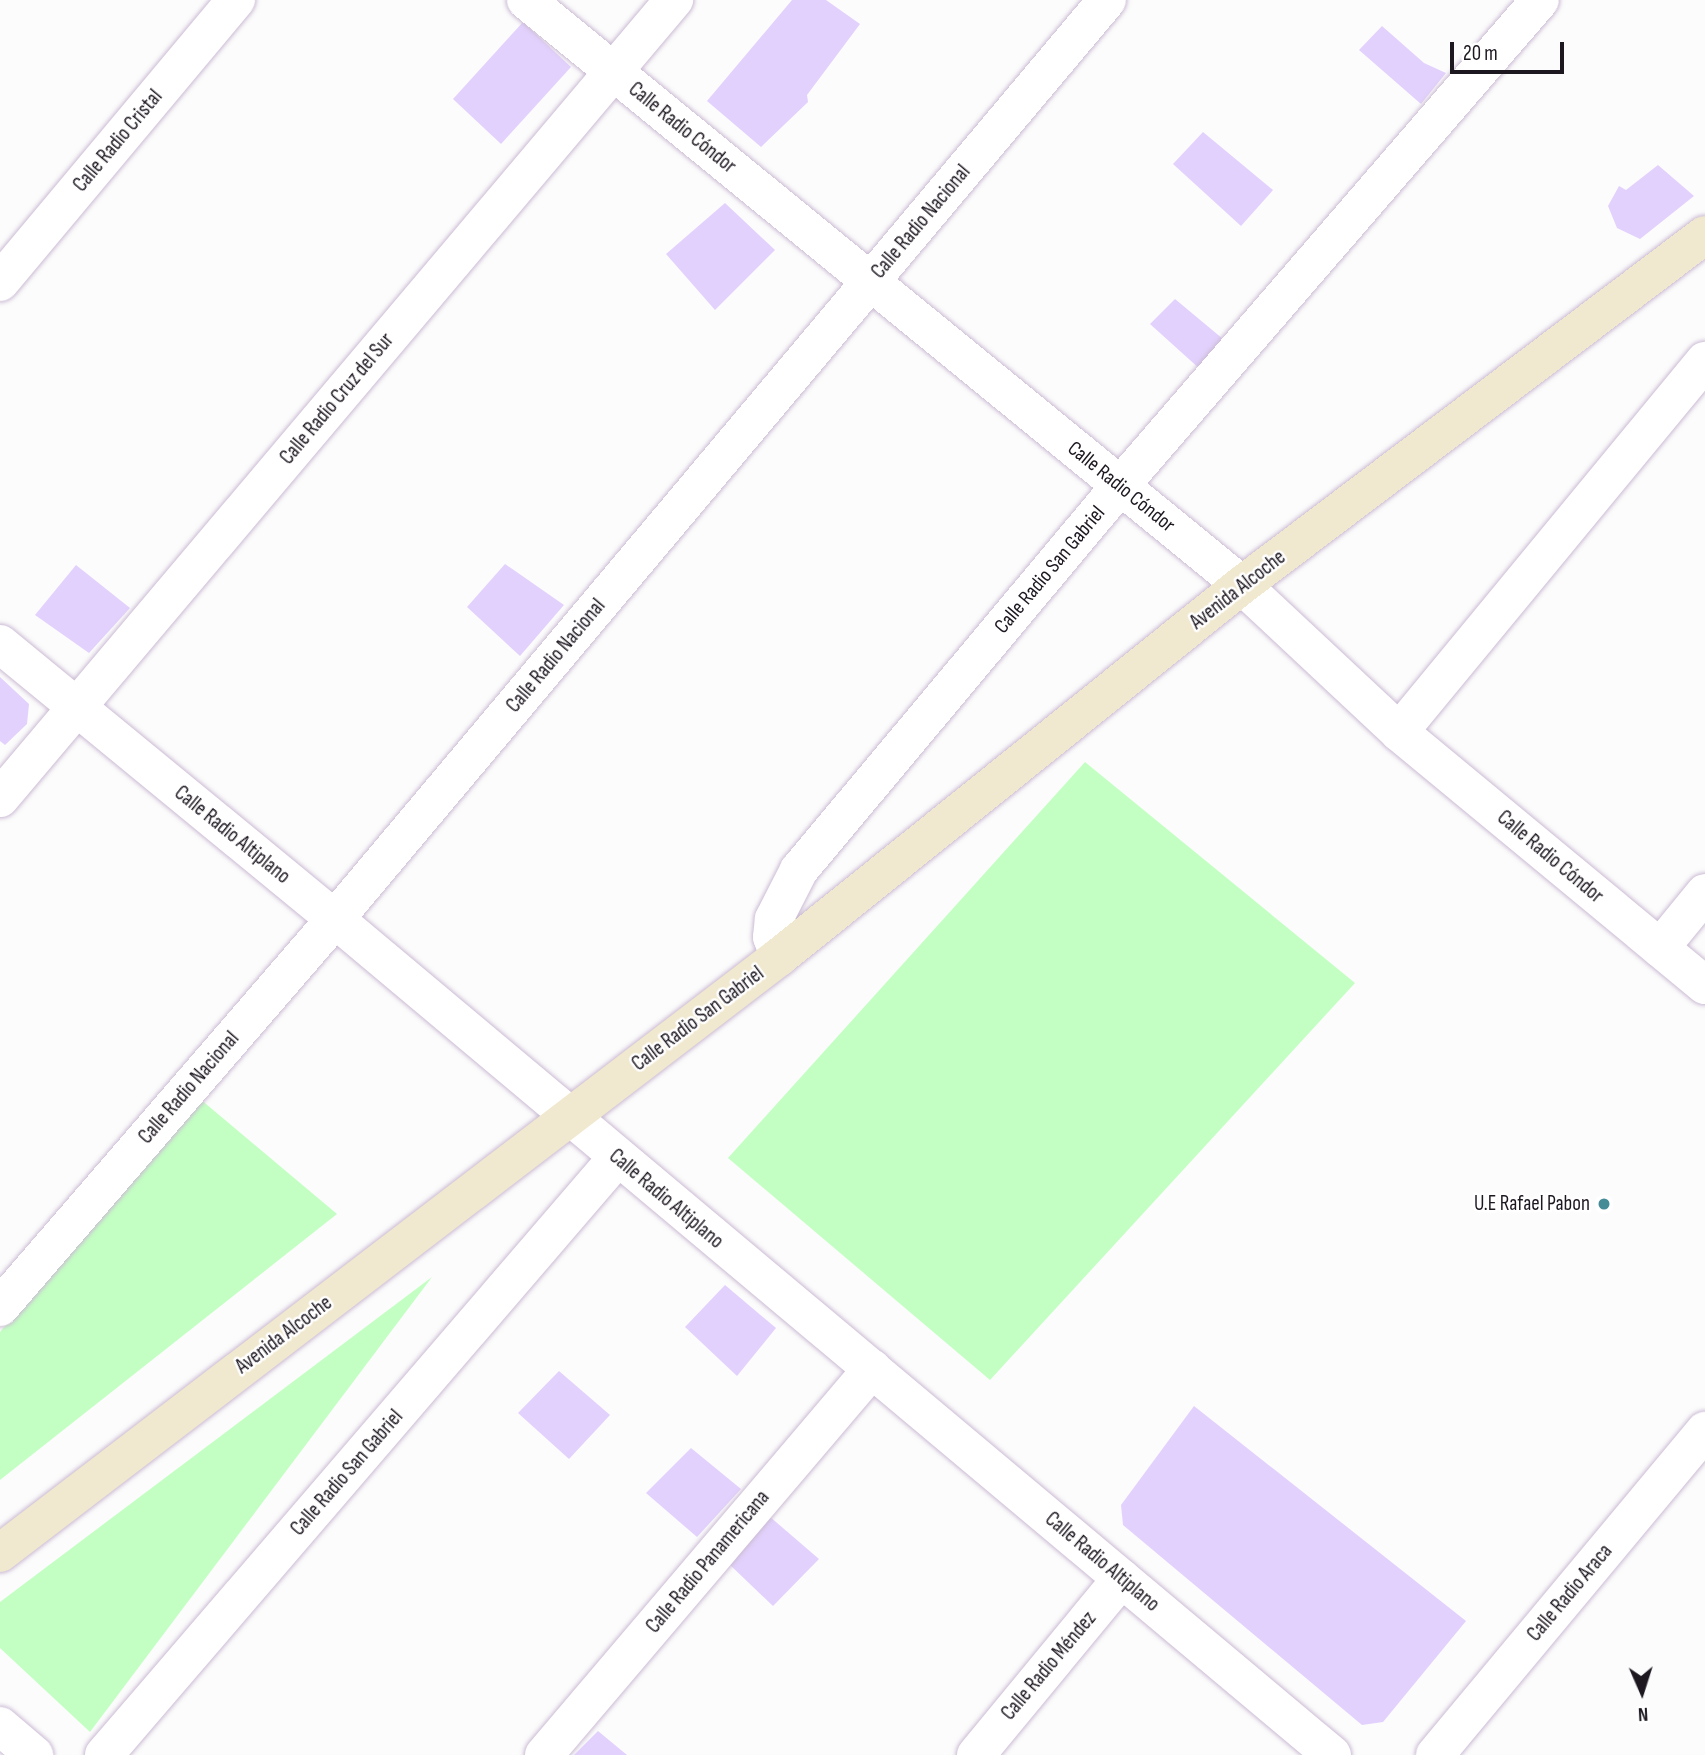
<!DOCTYPE html>
<html>
<head>
<meta charset="utf-8">
<style>
  body { margin:0 }
  #map { position:relative; width:1705px; height:1755px; overflow:hidden; background:#fcfcfc; font-family:"Sofia Sans Condensed",sans-serif }
  div>[style] { position:absolute }
  .green>* { inset:0; background:#c3ffc3 }
  .building>* { inset:0; background:#e2d1fc }
  .roads { filter:drop-shadow(0 0 2px #cbbbd4) drop-shadow(0 0 2px #cbbbd4) }
  .street>* { height:38px; margin:-19px; padding:0 19px; transform-origin:19px; border-radius:19px; background:#fff }
  .secondary>* { height:38px; margin:-19px; padding:0 19px; transform-origin:19px; border-radius:19px; background:#f0e8cf }
  .dots>* { width:19px; height:19px; translate:-50% -50%; box-sizing:border-box; border:4px solid #fff; border-radius:50% }
  span { translate:-50% -50%; white-space:nowrap; text-align:center; line-height:1.15; -webkit-text-stroke:5px #fff; paint-order:stroke }
  .street-label { font-size:21px; color:#1d1720 }
  .poi-label { font-size:21px; color:#1d1720 }
  .right { translate:-100% -50%; text-align:right }
  .north { position:absolute; left:1607px; top:1657px; width:70px; height:70px; -webkit-text-stroke:5px #fff; paint-order:stroke; rotate:177deg; font-size:19px; font-weight:700; line-height:28px; text-align:center; color:#1d1720 }
  .north::after { content:''; display:block; margin:auto; width:24px; height:32px; background:#1d1720; clip-path:polygon(50% 0,100% 100%,50% 72%,0 100%) }
  .scale { position:absolute; left:1450px; top:42px; width:114px; height:32px; box-sizing:border-box; border:4px solid #1d1720; border-top:0; padding-left:9px; font-size:21px; line-height:24px; white-space:nowrap; color:#1d1720; -webkit-text-stroke:5px #fff; paint-order:stroke }
</style>
</head>
<body>
<div id="map">
  <div class="green">
    <i style="clip-path:polygon(1085px 762px,1355px 983px,990px 1380px,728px 1158px)"></i>
    <i style="clip-path:polygon(193px 1093px,337px 1214px,0 1480px,0 1332px)"></i>
    <i style="clip-path:polygon(432px 1277px,90px 1732px,0 1648px,0 1602px)"></i>
  </div>
  <div class="building">
    <i style="clip-path:polygon(792px 0,826px 0,860px 24px,807px 95px,808px 102px,761px 147px,707px 101px)"></i>
    <i style="clip-path:polygon(523px 22px,571px 67px,501px 144px,453px 99px)"></i>
    <i style="clip-path:polygon(1382px 26px,1424px 63px,1446px 73px,1421px 104px,1359px 50px)"></i>
    <i style="clip-path:polygon(1203px 132px,1273px 190px,1241px 226px,1173px 164px)"></i>
    <i style="clip-path:polygon(1658px 165px,1694px 196px,1640px 239px,1617px 228px,1608px 206px,1619px 186px,1626px 190px)"></i>
    <i style="clip-path:polygon(725px 203px,775px 250px,715px 310px,666px 254px)"></i>
    <i style="clip-path:polygon(1175px 299px,1229px 344px,1201px 370px,1150px 324px)"></i>
    <i style="clip-path:polygon(505px 564px,564px 605px,520px 656px,467px 607px)"></i>
    <i style="clip-path:polygon(76px 565px,130px 608px,89px 653px,35px 615px)"></i>
    <i style="clip-path:polygon(0 677px,29px 704px,27px 724px,5px 745px,0 741px)"></i>
    <i style="clip-path:polygon(725px 1285px,776px 1328px,737px 1376px,685px 1327px)"></i>
    <i style="clip-path:polygon(559px 1371px,610px 1415px,569px 1459px,518px 1413px)"></i>
    <i style="clip-path:polygon(1194px 1406px,1466px 1621px,1383px 1722px,1362px 1725px,1123px 1525px,1121px 1505px)"></i>
    <i style="clip-path:polygon(691px 1448px,741px 1489px,697px 1537px,646px 1493px)"></i>
    <i style="clip-path:polygon(769px 1516px,819px 1559px,773px 1606px,728px 1563px)"></i>
    <i style="clip-path:polygon(598px 1731px,627px 1755px,574px 1755px)"></i>
  </div>
  <div class="roads">
    <div class="street">
      <i style="left:526px;top:0;width:925px;rotate:39.25deg"></i>
      <i style="left:1242px;top:585px;width:215px;rotate:43.1deg"></i>
      <i style="left:1399px;top:732px;width:397px;rotate:39.6deg"></i>
      <i style="left:0;top:282px;width:368px;rotate:-50.1deg"></i>
      <i style="left:0;top:644px;width:433px;rotate:39.4deg"></i>
      <i style="left:335px;top:919px;width:1301px;rotate:39.98deg"></i>
      <i style="left:1399px;top:732px;width:481px;rotate:-50.5deg"></i>
      <i style="left:0;top:798px;width:1045px;rotate:-49.82deg"></i>
      <i style="left:1660px;top:948px;width:71px;rotate:-50.7deg"></i>
      <i style="left:779px;top:957px;width:21px;rotate:-109deg"></i>
      <i style="left:772px;top:937px;width:18px;rotate:-84deg"></i>
      <i style="left:774px;top:919px;width:55px;rotate:-63deg"></i>
      <i style="left:799px;top:870px;width:500px;rotate:-50.11deg"></i>
      <i style="left:1120px;top:486px;width:642px;rotate:-49.17deg"></i>
      <i style="left:0;top:1307px;width:513px;rotate:-49.19deg"></i>
      <i style="left:335px;top:919px;width:1200px;rotate:-49.97deg"></i>
      <i style="left:0;top:1726px;width:45px;rotate:40.5deg"></i>
      <i style="left:104px;top:1755px;width:787px;rotate:-49.33deg"></i>
      <i style="left:544px;top:1755px;width:507px;rotate:-49.64deg"></i>
      <i style="left:976px;top:1755px;width:229px;rotate:-50.5deg"></i>
      <i style="left:1435px;top:1755px;width:422px;rotate:-50.2deg"></i>
    </div>
    <div class="secondary">
      <i style="left:0;top:1553px;width:981px;rotate:-37.42deg"></i>
      <i style="left:779px;top:957px;width:594px;rotate:-38.78deg"></i>
      <i style="left:1242px;top:585px;width:580px;rotate:-37.09deg"></i>
    </div>
  </div>
  <div class="dots">
    <i style="left:1604px;top:1204px;background:#468c96"></i>
  </div>
  <div class="street-label">
    <span style="left:682px;top:128px;rotate:39deg">Calle Radio Cóndor</span>
    <span style="left:118px;top:141px;rotate:-50deg">Calle Radio Cristal</span>
    <span style="left:921px;top:222px;rotate:-50deg">Calle Radio Nacional</span>
    <span style="left:337px;top:399px;rotate:-50deg">Calle Radio Cruz del Sur</span>
    <span style="left:1121px;top:487px;rotate:39deg">Calle Radio Cóndor</span>
    <span style="left:1050px;top:570px;rotate:-50deg">Calle Radio San Gabriel</span>
    <span style="left:1238px;top:590px;rotate:-38deg">Avenida Alcoche</span>
    <span style="left:556px;top:656px;rotate:-50deg">Calle Radio Nacional</span>
    <span style="left:232px;top:835px;rotate:39deg">Calle Radio Altiplano</span>
    <span style="left:1550px;top:857px;rotate:40deg">Calle Radio Cóndor</span>
    <span style="left:698px;top:1019px;rotate:-37deg">Calle Radio San Gabriel</span>
    <span style="left:189px;top:1088px;rotate:-49deg">Calle Radio Nacional</span>
    <span style="left:666px;top:1199px;rotate:40deg">Calle Radio Altiplano</span>
    <span style="left:284px;top:1335px;rotate:-37deg">Avenida Alcoche</span>
    <span style="left:347px;top:1473px;rotate:-49deg">Calle Radio San Gabriel</span>
    <span style="left:708px;top:1562px;rotate:-50deg">Calle Radio Panamericana</span>
    <span style="left:1102px;top:1562px;rotate:40deg">Calle Radio Altiplano</span>
    <span style="left:1570px;top:1593px;rotate:-50deg">Calle Radio Araca</span>
    <span style="left:1049px;top:1666px;rotate:-50deg">Calle Radio Méndez</span>
  </div>
  <div class="poi-label">
    <span class="right" style="left:1590px;top:1204px">U.E Rafael Pabon</span>
  </div>
  <div class="north">N</div>
  <div class="scale">20 m</div>
</div>
</body>
</html>
